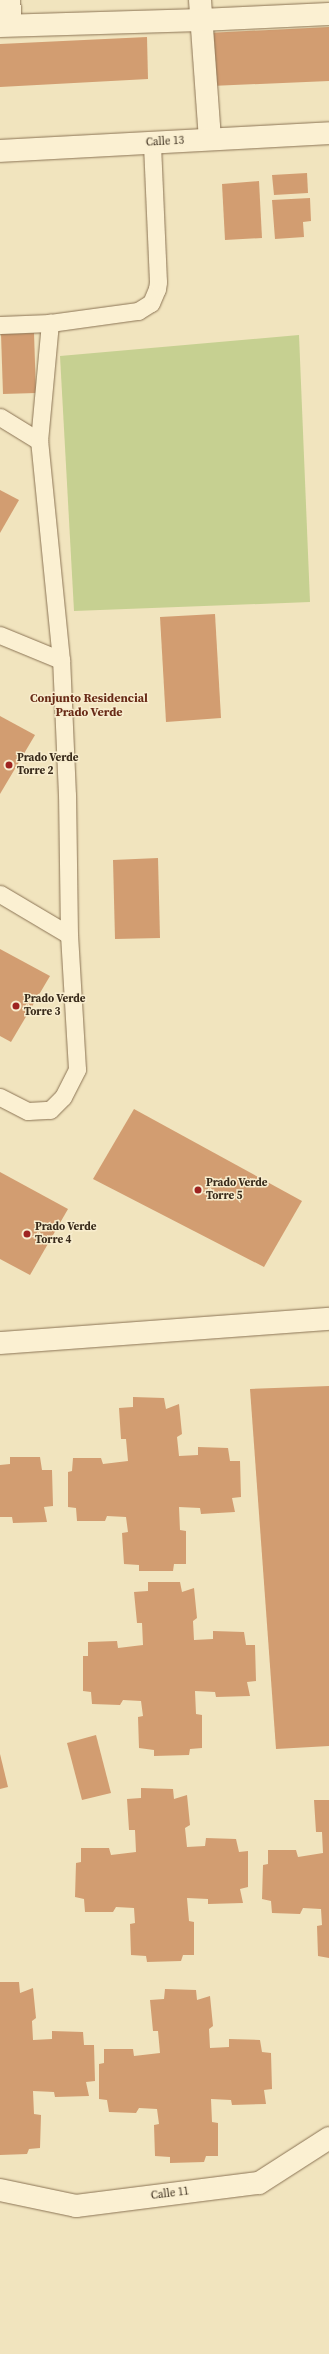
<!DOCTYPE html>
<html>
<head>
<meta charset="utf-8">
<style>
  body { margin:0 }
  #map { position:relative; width:329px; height:2354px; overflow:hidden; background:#f1e4be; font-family:"Source Serif 4",serif }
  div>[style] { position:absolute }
  .green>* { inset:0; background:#c6d091 }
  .building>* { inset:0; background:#d29d71 }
  .roads { filter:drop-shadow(0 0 1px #8b7455) drop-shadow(0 0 1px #8b7455) }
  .service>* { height:17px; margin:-8.5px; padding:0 8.5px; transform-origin:8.5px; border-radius:8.5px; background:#fbf0d2 }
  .minor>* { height:22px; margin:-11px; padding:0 11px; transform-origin:11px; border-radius:11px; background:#fbf0d2 }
  .tertiary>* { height:22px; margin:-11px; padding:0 11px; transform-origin:11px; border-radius:11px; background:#fbf0d2 }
  .dots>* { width:11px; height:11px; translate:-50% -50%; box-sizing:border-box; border:2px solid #f8edce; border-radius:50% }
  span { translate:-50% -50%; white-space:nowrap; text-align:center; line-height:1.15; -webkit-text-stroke:3px #f8edce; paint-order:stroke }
  .street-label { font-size:11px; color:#392b1b }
  .poi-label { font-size:11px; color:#392b1b; font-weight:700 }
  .left { translate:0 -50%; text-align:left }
  .neighbourhood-label { font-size:12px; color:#692b17; font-weight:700 }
</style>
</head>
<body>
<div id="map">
  <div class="green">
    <i style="clip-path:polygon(299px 335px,310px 602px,74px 611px,60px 356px)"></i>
  </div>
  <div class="building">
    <i style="clip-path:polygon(329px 27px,329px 81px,211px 86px,207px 33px)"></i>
    <i style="clip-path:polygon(147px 37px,148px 79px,0 87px,0 44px)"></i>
    <i style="clip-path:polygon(307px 173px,308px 193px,274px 195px,272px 175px)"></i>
    <i style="clip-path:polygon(259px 181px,262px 238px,225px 240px,222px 184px)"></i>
    <i style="clip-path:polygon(310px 198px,311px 221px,303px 222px,304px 237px,275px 239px,272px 200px)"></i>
    <i style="clip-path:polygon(34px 333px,36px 393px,3px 394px,1px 334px)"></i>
    <i style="clip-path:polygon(0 490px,19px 500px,0 533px)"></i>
    <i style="clip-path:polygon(215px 614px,221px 718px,166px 722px,160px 617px)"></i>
    <i style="clip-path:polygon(0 716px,35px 735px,0 794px)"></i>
    <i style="clip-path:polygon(158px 858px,160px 938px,115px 939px,113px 860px)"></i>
    <i style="clip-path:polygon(0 949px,50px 976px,11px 1042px,0 1036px)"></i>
    <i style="clip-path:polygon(134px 1109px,302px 1201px,264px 1267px,93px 1179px)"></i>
    <i style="clip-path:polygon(0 1172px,68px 1209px,30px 1275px,0 1259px)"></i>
    <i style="clip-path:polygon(329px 1386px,329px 1746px,276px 1749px,250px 1389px)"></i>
    <i style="clip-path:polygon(133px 1397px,164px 1398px,166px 1409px,179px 1404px,182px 1434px,177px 1437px,179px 1456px,198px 1455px,198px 1447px,228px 1448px,230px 1461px,240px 1461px,241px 1497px,232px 1498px,235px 1512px,201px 1514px,200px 1508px,179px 1507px,180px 1530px,186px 1531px,186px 1564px,174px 1564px,173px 1571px,139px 1571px,139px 1565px,124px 1564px,122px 1533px,128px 1532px,126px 1517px,107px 1516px,105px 1521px,77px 1521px,76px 1508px,68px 1507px,68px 1472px,72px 1471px,73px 1458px,101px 1458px,103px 1464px,128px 1461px,126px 1439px,121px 1439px,119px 1408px,133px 1407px)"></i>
    <i style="clip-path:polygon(10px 1457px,40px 1457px,42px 1470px,52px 1470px,53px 1506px,44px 1507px,47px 1522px,13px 1523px,12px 1517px,0 1517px,0 1465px,10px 1464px)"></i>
    <i style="clip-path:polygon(148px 1582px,180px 1582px,182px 1592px,194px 1588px,197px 1618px,193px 1621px,194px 1640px,213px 1639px,213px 1631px,244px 1632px,246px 1645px,255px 1645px,256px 1681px,247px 1682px,250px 1696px,216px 1697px,215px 1692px,195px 1691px,196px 1714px,202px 1715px,202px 1748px,190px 1749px,189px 1755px,154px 1756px,154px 1750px,139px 1748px,138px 1717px,143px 1716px,141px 1701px,123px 1700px,120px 1705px,92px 1704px,91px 1692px,83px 1691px,83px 1656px,88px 1656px,88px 1642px,117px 1641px,118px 1648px,143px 1645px,142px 1623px,137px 1623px,134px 1592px,148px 1591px)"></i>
    <i style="clip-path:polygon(96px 1735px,111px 1793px,82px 1800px,67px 1743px)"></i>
    <i style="clip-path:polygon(0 1754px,8px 1787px,0 1789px)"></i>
    <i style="clip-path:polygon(141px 1788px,173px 1789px,174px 1799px,187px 1795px,190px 1825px,185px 1828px,187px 1847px,205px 1846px,206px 1838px,236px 1839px,239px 1852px,248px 1851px,248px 1887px,240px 1889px,243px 1903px,208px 1904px,208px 1899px,187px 1898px,189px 1921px,194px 1922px,194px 1955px,183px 1955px,181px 1961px,147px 1962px,146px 1956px,131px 1955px,130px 1924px,135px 1923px,134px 1908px,116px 1907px,113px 1912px,85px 1912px,84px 1899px,75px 1897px,76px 1863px,81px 1862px,81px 1848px,109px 1848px,111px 1855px,136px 1852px,135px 1830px,129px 1830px,127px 1799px,141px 1798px)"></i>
    <i style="clip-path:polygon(314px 1800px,329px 1800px,329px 1958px,318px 1956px,317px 1926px,322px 1925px,321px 1909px,303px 1908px,300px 1914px,272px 1913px,271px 1901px,262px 1899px,263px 1865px,268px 1864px,268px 1850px,296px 1850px,298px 1857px,323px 1853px,322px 1832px,316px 1832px)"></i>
    <i style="clip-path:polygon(0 1982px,19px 1982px,20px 1993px,33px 1988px,36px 2018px,32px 2021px,33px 2040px,52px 2039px,52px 2031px,83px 2032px,84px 2045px,94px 2045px,95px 2081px,86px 2082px,89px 2096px,55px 2097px,54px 2092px,33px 2091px,34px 2114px,41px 2115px,40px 2148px,29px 2149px,27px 2154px,0 2155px)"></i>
    <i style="clip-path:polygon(165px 1989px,196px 1990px,197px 2000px,210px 1996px,213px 2026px,209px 2029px,210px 2048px,229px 2047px,229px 2039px,260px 2040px,262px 2052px,271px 2053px,272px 2089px,264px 2090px,266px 2104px,232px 2105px,231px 2100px,211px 2099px,212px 2122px,218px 2123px,218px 2156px,206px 2156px,204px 2162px,170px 2163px,170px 2157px,155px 2156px,154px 2125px,159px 2124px,157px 2109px,139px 2108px,136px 2113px,109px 2112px,107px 2100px,99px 2099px,99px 2064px,104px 2063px,104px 2049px,133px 2049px,134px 2056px,160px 2053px,158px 2031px,153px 2031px,150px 2000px,164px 1999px)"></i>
  </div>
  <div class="roads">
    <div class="service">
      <i style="left:0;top:325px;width:50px;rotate:-2.3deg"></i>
      <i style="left:50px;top:323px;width:89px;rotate:-7.8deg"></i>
      <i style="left:138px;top:311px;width:15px;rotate:-32deg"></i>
      <i style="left:151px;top:303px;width:15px;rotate:-67deg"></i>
      <i style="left:157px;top:289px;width:7px;rotate:-82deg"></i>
      <i style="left:158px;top:282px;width:139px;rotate:-92.5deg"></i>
      <i style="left:0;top:417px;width:46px;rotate:31.6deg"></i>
      <i style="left:0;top:635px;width:66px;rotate:22.3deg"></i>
      <i style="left:0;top:894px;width:80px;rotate:30.7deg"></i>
      <i style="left:0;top:1097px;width:31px;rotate:27deg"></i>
      <i style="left:28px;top:1111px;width:22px;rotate:-3deg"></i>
      <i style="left:50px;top:1110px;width:18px;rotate:-45deg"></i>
      <i style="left:63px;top:1097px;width:31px;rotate:-63deg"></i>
      <i style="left:77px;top:1069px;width:134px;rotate:-93.4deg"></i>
      <i style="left:69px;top:935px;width:140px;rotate:-90.8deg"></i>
      <i style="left:67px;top:795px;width:135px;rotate:-92.5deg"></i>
      <i style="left:61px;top:660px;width:220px;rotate:-95.7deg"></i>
      <i style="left:39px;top:441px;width:119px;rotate:-84.7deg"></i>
    </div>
    <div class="minor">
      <i style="left:9px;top:0;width:25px;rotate:85deg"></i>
      <i style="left:200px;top:0;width:139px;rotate:85.9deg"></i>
      <i style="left:0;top:26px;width:201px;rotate:-1.7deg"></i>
      <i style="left:201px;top:20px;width:128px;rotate:-2.7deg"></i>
      <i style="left:0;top:1343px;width:330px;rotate:-4.2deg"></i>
      <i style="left:0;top:2190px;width:78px;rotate:11.9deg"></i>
      <i style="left:76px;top:2206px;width:184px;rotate:-7.2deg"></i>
      <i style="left:259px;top:2183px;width:83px;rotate:-32.7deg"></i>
    </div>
    <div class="tertiary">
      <i style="left:0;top:151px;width:329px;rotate:-3.1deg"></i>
    </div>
  </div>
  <div class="dots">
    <i style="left:9px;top:765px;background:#9e2421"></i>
    <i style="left:16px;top:1006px;background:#9e2421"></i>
    <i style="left:198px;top:1190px;background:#9e2421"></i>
    <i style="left:27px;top:1234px;background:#9e2421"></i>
  </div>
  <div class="street-label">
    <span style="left:165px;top:142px;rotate:-3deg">Calle 13</span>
    <span style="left:170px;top:2194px;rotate:-7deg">Calle 11</span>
  </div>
  <div class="poi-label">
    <span class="left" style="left:17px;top:765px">Prado Verde<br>Torre 2</span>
    <span class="left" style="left:24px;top:1006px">Prado Verde<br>Torre 3</span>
    <span class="left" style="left:206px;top:1190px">Prado Verde<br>Torre 5</span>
    <span class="left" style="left:35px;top:1234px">Prado Verde<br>Torre 4</span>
  </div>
  <div class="neighbourhood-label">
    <span style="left:89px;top:706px">Conjunto Residencial<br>Prado Verde</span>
  </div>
</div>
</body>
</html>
